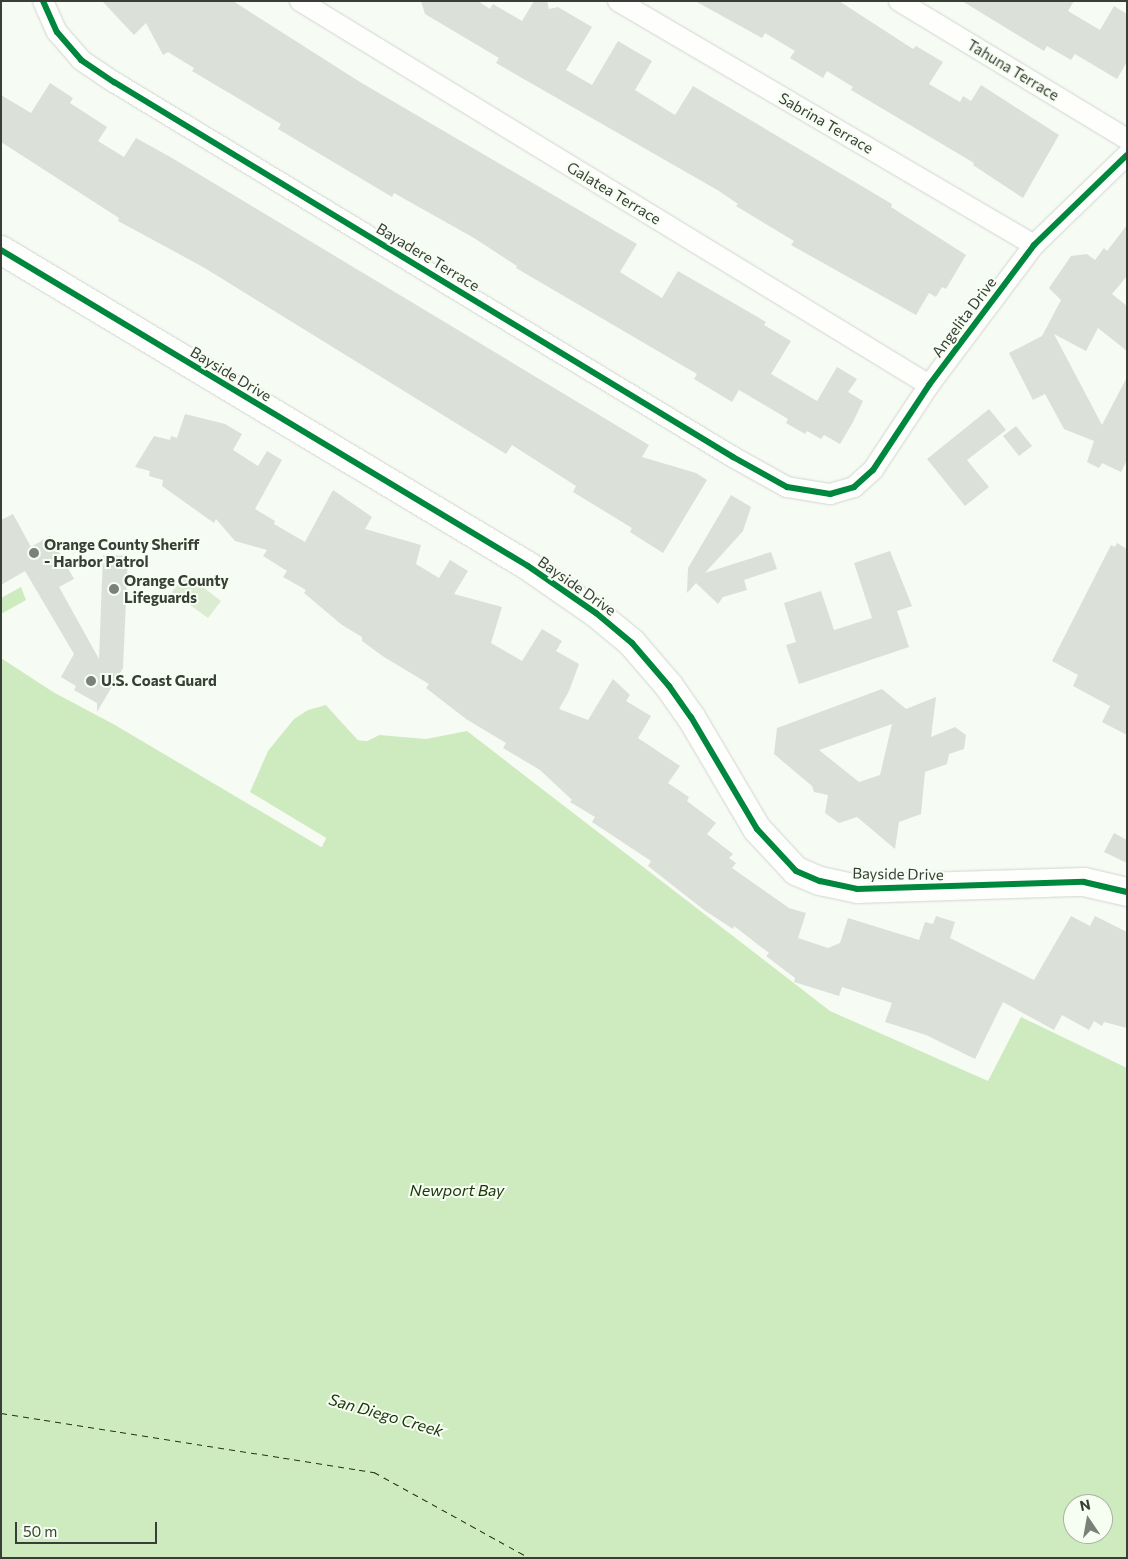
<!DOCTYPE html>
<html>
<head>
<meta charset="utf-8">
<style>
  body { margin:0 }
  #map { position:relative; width:1128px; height:1559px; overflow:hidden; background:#f6fbf4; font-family:Commissioner,sans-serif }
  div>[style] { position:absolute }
  .green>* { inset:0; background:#dbecd3 }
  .water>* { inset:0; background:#ceebbf }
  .pier>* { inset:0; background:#f6fbf4 }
  .ferry>* { height:1px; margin-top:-0.5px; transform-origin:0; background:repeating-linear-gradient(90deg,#1c340b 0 6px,transparent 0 11px) }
  .building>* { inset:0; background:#dbe0d8 }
  .roads { filter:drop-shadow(0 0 1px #d1d6cf) drop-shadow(0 0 1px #d1d6cf) }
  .minor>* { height:20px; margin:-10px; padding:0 10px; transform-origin:10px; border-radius:10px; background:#fefefd }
  .secondary>* { height:28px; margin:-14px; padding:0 14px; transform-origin:14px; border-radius:14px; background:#fefefd }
  .cycleway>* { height:6px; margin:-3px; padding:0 3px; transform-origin:3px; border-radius:3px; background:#00873e }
  .dots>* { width:14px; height:14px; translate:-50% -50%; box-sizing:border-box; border:2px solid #f5fef1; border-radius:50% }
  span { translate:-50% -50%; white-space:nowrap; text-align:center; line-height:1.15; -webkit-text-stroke:4px #f5fef1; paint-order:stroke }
  .street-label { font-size:15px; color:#393e36 }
  .poi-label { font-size:15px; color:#393e36; font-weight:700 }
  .left { translate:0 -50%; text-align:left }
  .water-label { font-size:16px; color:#1c340b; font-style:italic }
  .frame { position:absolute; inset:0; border:2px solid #393e36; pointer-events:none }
  .north { position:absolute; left:1063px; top:1494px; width:50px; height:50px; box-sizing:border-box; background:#f5fef1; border:1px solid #aab1a6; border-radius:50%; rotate:348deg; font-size:14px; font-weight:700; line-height:20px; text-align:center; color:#393e36 }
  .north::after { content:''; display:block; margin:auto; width:18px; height:22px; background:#7b8078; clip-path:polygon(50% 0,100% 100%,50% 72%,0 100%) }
  .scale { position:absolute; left:15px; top:1522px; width:142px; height:22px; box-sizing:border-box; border:2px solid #393e36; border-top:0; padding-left:6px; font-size:15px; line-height:18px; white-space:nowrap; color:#393e36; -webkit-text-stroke:4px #f5fef1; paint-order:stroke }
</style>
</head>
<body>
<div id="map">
  <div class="green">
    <i style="clip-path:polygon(186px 574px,221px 601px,208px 618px,172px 592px)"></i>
  </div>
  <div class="water">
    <i style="clip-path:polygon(21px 587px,26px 600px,1px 614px,1px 598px)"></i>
    <i style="clip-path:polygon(evenodd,1px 658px,53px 692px,115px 725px,321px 847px,326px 838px,250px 792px,268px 751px,294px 719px,308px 710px,326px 705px,358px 740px,367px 741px,379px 735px,426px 739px,467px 731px,830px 1011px,988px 1081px,1021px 1017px,1127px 1068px,1127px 1558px,1px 1558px,1px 658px,1073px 1504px,1103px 1504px,1103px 1534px,1073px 1534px,1073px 1504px)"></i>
  </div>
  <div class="pier">
    <i style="clip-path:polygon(324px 703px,359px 738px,379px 735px,367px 741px,358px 740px)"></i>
    <i style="clip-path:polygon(220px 784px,321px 843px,323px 839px,248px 791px,326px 838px,322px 847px)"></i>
  </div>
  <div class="ferry">
    <i style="left:1px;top:1413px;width:378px;rotate:9deg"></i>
    <i style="left:374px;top:1472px;width:178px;rotate:28.9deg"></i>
  </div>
  <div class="building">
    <i style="clip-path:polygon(102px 1px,233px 1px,360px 82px,637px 244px,620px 272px,662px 298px,678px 271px,766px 322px,764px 325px,791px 341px,771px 374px,817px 401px,837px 367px,857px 379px,848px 392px,863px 401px,853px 422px,840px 444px,824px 435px,821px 439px,807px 431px,805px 434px,786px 423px,788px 419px,739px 390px,732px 402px,694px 379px,697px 374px,516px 268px,517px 266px,474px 238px,394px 193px,392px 197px,278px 129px,281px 124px,192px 71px,194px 68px,168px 52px,163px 55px,146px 23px,134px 35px)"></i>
    <i style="clip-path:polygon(421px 1px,478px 1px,490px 9px,493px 4px,522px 21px,534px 1px,547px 1px,549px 9px,558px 7px,592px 27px,566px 70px,592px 85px,618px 41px,652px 61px,635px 90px,675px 115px,693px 86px,892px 204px,891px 207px,966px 255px,946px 289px,942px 287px,936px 297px,929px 293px,916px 315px,791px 245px,794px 241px,736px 206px,738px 204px,719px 191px,496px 63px,499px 58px,425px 14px)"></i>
    <i style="clip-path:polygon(695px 1px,839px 1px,913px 49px,916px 46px,943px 62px,929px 84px,960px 102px,963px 96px,971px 101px,981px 85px,1059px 135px,1023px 198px,973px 165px,974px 163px,851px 90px,853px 87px,827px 71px,823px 78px,790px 58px,795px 51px,765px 33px,762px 38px)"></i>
    <i style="clip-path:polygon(962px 1px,1074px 1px,1068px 11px,1100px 30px,1114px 6px,1127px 14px,1127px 62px,1117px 79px,1075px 54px,1071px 60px,1047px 46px,1044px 51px)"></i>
    <i style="clip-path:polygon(50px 83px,73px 98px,70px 103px,107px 127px,98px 141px,124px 157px,136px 138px,172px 158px,649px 445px,642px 457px,696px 473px,707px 480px,663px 553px,630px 532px,632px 528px,573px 492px,576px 486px,512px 445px,506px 454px,203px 267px,118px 221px,119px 218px,1px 142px,1px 95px,31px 113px)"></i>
    <i style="clip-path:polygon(1127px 225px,1127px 276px,1112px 294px,1127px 306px,1127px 351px,1098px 328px,1086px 351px,1054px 334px,1102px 425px,1127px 377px,1127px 460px,1121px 472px,1102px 463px,1099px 468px,1087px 462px,1094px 441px,1064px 429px,1045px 394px,1033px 400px,1009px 353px,1042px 336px,1061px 300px,1049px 288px,1071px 256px,1087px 254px,1095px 260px,1104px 248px,1107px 251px)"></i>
    <i style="clip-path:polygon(989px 409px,1006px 430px,967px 460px,989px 487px,965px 506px,927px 459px)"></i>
    <i style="clip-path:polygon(185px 414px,225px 424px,242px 434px,233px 450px,258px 466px,267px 451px,282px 460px,255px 509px,275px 521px,274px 524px,305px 542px,333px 490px,372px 517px,365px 529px,421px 545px,416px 564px,439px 578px,450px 560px,468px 571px,454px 594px,502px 607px,491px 643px,522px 661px,542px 629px,562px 641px,556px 651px,579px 664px,569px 691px,559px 709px,588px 720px,613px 679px,630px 695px,626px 701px,651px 716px,638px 738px,680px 766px,668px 783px,689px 797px,687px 801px,716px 823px,707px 834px,733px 854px,729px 858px,736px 863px,732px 868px,789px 908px,806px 913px,798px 938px,828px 948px,840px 943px,848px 918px,919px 940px,925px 922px,933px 924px,936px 916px,955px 922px,950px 938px,1034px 980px,1071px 916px,1090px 926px,1095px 916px,1127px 932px,1127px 1028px,1104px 1022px,1102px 1026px,1094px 1021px,1089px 1030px,1062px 1015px,1054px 1030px,1003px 1002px,975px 1059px,926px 1035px,885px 1022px,892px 1003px,842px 987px,839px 996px,794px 982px,795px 978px,766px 956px,769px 953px,734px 926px,733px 929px,704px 910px,648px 866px,651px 861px,592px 822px,595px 817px,570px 802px,572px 800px,540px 770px,503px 748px,506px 743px,466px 719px,426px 688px,429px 684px,384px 657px,362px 641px,362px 637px,342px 625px,304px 593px,306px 590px,283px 577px,287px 571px,263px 556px,267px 550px,235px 541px,216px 519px,214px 523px,162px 486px,163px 480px,149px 476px,150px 471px,135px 467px,154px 436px,170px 440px,171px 436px,177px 438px)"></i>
    <i style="clip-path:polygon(1016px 426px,1032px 446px,1019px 456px,1003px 436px)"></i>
    <i style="clip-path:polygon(731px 495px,751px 507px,743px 531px,705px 573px,771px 552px,777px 569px,744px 580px,747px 590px,723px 597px,718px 604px,696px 583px,687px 593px,688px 568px)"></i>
    <i style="clip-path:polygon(13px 514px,31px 547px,50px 536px,74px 579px,59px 587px,99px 659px,103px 555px,128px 556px,123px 668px,97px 712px,97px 703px,74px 690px,76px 686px,61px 677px,74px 654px,25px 571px,1px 585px,1px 520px)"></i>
    <i style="clip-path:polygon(1117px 543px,1127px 549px,1127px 735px,1102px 722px,1110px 706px,1073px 686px,1078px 675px,1052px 661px,1111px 545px,1115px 547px)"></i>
    <i style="clip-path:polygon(890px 551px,912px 606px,897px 611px,909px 647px,799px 684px,786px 645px,796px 642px,784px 603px,821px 591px,834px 630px,872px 618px,854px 563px)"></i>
    <i style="clip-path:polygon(evenodd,882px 689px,906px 709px,936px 697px,931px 737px,955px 727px,966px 735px,964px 749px,949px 754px,947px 764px,925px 772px,921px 814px,899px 822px,895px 849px,857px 817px,839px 823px,825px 813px,828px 795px,814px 792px,812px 786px,774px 754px,777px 728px,882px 689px,892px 724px,880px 775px,859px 782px,819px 750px,892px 724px)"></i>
    <i style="clip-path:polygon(1114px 833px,1127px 840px,1127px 863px,1104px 852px)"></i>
  </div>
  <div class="roads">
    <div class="minor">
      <i style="left:43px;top:1px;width:34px;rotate:66deg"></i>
      <i style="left:57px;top:32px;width:37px;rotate:49deg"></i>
      <i style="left:81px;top:60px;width:40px;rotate:34deg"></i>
      <i style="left:114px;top:82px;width:724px;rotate:31.21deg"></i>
      <i style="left:733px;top:457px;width:62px;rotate:29.1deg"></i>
      <i style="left:787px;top:487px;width:44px;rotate:9.2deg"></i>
      <i style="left:830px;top:494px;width:25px;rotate:-16deg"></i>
      <i style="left:854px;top:487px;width:25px;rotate:-42deg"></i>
      <i style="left:873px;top:470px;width:102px;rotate:-56.6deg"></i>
      <i style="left:929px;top:385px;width:175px;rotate:-53.1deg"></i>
      <i style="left:1034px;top:245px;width:129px;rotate:-44.1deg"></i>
      <i style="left:300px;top:1px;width:737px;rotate:31.4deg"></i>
      <i style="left:618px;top:1px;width:482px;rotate:30.4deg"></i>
      <i style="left:899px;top:1px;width:267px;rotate:31.2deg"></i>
    </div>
    <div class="secondary">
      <i style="left:1px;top:250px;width:614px;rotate:30.95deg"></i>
      <i style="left:528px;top:566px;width:83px;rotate:34.7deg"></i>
      <i style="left:596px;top:613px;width:47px;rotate:39.8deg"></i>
      <i style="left:632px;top:643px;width:57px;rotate:49.3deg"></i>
      <i style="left:669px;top:686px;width:38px;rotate:55deg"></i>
      <i style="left:691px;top:717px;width:130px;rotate:59.5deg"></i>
      <i style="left:757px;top:829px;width:57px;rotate:47.1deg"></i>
      <i style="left:796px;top:871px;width:26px;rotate:23deg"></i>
      <i style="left:820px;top:881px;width:38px;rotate:12deg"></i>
      <i style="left:857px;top:889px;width:227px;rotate:-1.8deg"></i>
      <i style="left:1084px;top:882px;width:44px;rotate:13.1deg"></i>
    </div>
  </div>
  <div class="cycleway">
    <i style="left:43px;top:1px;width:34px;rotate:66deg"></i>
    <i style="left:57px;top:32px;width:37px;rotate:49deg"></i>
    <i style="left:81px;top:60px;width:40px;rotate:34deg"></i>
    <i style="left:114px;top:82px;width:724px;rotate:31.21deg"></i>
    <i style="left:733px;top:457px;width:62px;rotate:29.1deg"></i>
    <i style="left:787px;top:487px;width:44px;rotate:9.2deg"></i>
    <i style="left:830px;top:494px;width:25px;rotate:-16deg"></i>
    <i style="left:854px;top:487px;width:25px;rotate:-42deg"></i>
    <i style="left:873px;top:470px;width:102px;rotate:-56.6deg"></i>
    <i style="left:929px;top:385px;width:175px;rotate:-53.1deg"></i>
    <i style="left:1034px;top:245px;width:129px;rotate:-44.1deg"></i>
    <i style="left:1px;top:250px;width:614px;rotate:30.95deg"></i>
    <i style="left:528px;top:566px;width:83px;rotate:34.7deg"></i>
    <i style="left:596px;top:613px;width:47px;rotate:39.8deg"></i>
    <i style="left:632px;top:643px;width:57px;rotate:49.3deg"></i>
    <i style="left:669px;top:686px;width:38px;rotate:55deg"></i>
    <i style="left:691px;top:717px;width:130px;rotate:59.5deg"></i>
    <i style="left:757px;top:829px;width:57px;rotate:47.1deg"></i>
    <i style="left:796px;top:871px;width:26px;rotate:23deg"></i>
    <i style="left:820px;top:881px;width:38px;rotate:12deg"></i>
    <i style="left:857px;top:889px;width:227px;rotate:-1.8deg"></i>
    <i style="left:1084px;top:882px;width:44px;rotate:13.1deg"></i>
  </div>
  <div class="dots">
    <i style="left:34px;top:553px;background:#7b8078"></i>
    <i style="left:114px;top:589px;background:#7b8078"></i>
    <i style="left:91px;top:681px;background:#7b8078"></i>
  </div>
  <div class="street-label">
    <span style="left:1013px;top:70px;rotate:31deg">Tahuna Terrace</span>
    <span style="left:826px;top:123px;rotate:30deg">Sabrina Terrace</span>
    <span style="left:614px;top:193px;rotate:31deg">Galatea Terrace</span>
    <span style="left:428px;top:257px;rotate:31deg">Bayadere Terrace</span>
    <span style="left:964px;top:317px;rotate:-53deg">Angelita Drive</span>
    <span style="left:231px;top:374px;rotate:31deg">Bayside Drive</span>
    <span style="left:577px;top:586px;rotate:35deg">Bayside Drive</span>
    <span style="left:898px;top:874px;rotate:1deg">Bayside Drive</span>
  </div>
  <div class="poi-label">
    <span class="left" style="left:44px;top:553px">Orange County Sheriff<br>- Harbor Patrol</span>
    <span class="left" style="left:124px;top:589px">Orange County<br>Lifeguards</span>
    <span class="left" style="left:101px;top:681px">U.S. Coast Guard</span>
  </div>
  <div class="water-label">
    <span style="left:457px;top:1190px">Newport Bay</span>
    <span style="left:386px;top:1415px;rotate:16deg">San Diego Creek</span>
  </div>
  <div class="frame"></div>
  <div class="north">N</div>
  <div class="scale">50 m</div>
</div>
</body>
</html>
